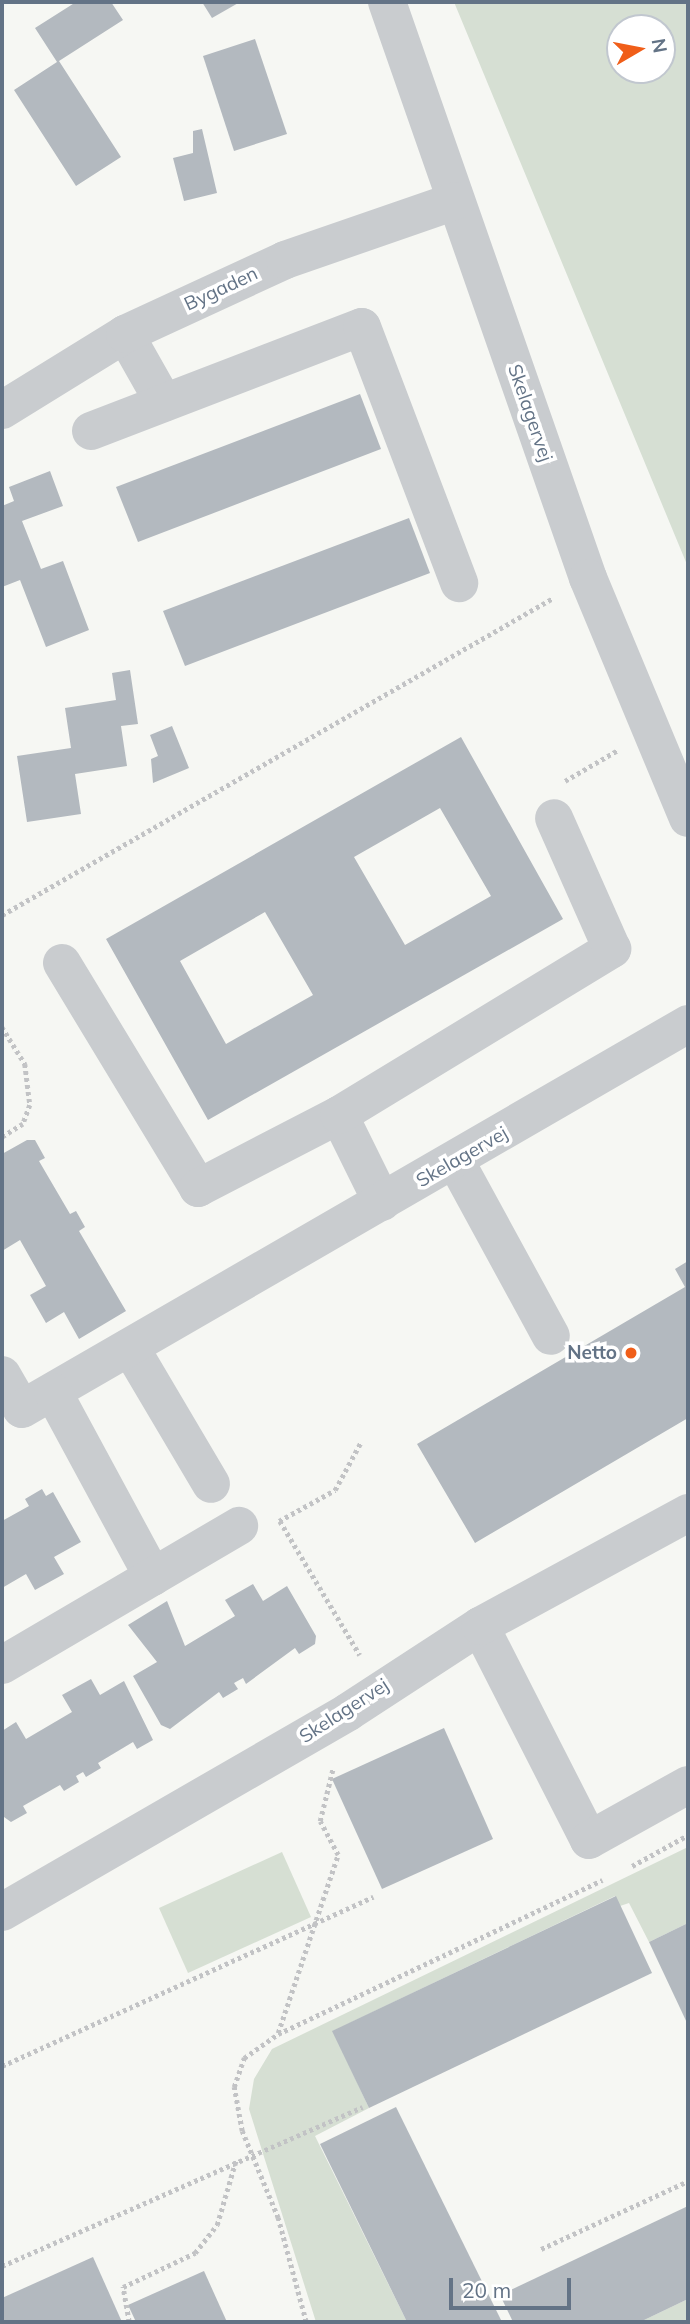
<!DOCTYPE html>
<html>
<head>
<meta charset="utf-8">
<style>
  body { margin:0 }
  #map { position:relative; width:690px; height:2324px; overflow:hidden; background:#f6f7f3; font-family:Mulish,sans-serif }
  div>[style] { position:absolute }
  .green>* { inset:0; background:#d6dfd3 }
  .building>* { inset:0; background:#b3b9bf }
  .path>* { height:4.5px; margin-top:-2.25px; transform-origin:0; background:repeating-linear-gradient(90deg,#c2c3c5 0 3.5px,transparent 0 7px) }
  .minor>* { height:38px; margin:-19px; padding:0 19px; transform-origin:19px; border-radius:19px; background:#c9cccf }
  .dots>* { width:19px; height:19px; translate:-50% -50%; box-sizing:border-box; border:4px solid #fff; border-radius:50% }
  span { translate:-50% -50%; white-space:nowrap; text-align:center; line-height:1.15; -webkit-text-stroke:7px #fff; paint-order:stroke }
  .street-label { font-size:19px; color:#637386 }
  .poi-label { font-size:19px; color:#637386; font-weight:700 }
  .right { translate:-100% -50%; text-align:right }
  .frame { position:absolute; inset:0; border:4px solid #637386; pointer-events:none }
  .north { position:absolute; left:606px; top:14px; width:70px; height:70px; box-sizing:border-box; background:#fff; border:2px solid #c1c7cf; border-radius:50%; rotate:80deg; font-size:19px; font-weight:700; line-height:28px; text-align:center; color:#637386 }
  .north::after { content:''; display:block; margin:auto; width:24px; height:32px; background:#f05e19; clip-path:polygon(50% 0,100% 100%,50% 72%,0 100%) }
  .scale { position:absolute; left:449px; top:2278px; width:122px; height:32px; box-sizing:border-box; border:4px solid #637386; border-top:0; padding-left:9px; font-size:21px; line-height:24px; white-space:nowrap; color:#637386; -webkit-text-stroke:5px #fff; paint-order:stroke }
</style>
</head>
<body>
<div id="map">
  <div class="green">
    <i style="clip-path:polygon(evenodd,454px 2px,688px 2px,688px 567px,454px 2px,620px 28px,662px 28px,662px 70px,620px 70px,620px 28px)"></i>
    <i style="clip-path:polygon(688px 1847px,688px 1923px,649px 1942px,629px 1903px,620px 1906px,615px 1896px,333px 2031px,369px 2108px,315px 2136px,407px 2322px,316px 2322px,249px 2109px,254px 2079px,272px 2049px)"></i>
    <i style="clip-path:polygon(282px 1852px,311px 1917px,188px 1973px,159px 1908px)"></i>
    <i style="clip-path:polygon(688px 2299px,688px 2322px,640px 2322px)"></i>
  </div>
  <div class="building">
    <i style="clip-path:polygon(76px 2px,111px 2px,123px 20px,59px 61px,121px 157px,76px 186px,14px 90px,57px 62px,35px 28px)"></i>
    <i style="clip-path:polygon(202px 2px,240px 2px,212px 18px)"></i>
    <i style="clip-path:polygon(255px 39px,287px 134px,234px 151px,203px 56px)"></i>
    <i style="clip-path:polygon(202px 129px,217px 193px,184px 201px,173px 158px,193px 153px,193px 131px)"></i>
    <i style="clip-path:polygon(360px 394px,381px 449px,138px 542px,116px 487px)"></i>
    <i style="clip-path:polygon(50px 471px,63px 506px,22px 521px,41px 569px,63px 561px,89px 630px,46px 647px,20px 580px,2px 587px,2px 506px,14px 501px,9px 487px)"></i>
    <i style="clip-path:polygon(409px 518px,430px 573px,185px 666px,163px 611px)"></i>
    <i style="clip-path:polygon(130px 670px,138px 724px,121px 726px,127px 766px,75px 774px,81px 814px,27px 822px,17px 756px,71px 748px,65px 708px,116px 700px,112px 673px)"></i>
    <i style="clip-path:polygon(172px 726px,189px 768px,153px 783px,151px 759px,158px 756px,150px 735px)"></i>
    <i style="clip-path:polygon(evenodd,461px 737px,563px 919px,208px 1120px,106px 939px,461px 737px,440px 808px,491px 896px,405px 945px,354px 857px,440px 808px,461px 737px,265px 912px,313px 995px,226px 1044px,180px 961px,265px 912px)"></i>
    <i style="clip-path:polygon(27px 1140px,35px 1140px,45px 1158px,39px 1161px,70px 1214px,76px 1211px,85px 1227px,79px 1231px,126px 1311px,79px 1339px,64px 1312px,46px 1323px,30px 1295px,46px 1286px,20px 1240px,2px 1251px,2px 1154px)"></i>
    <i style="clip-path:polygon(688px 1261px,688px 1418px,475px 1543px,417px 1444px,685px 1287px,675px 1269px)"></i>
    <i style="clip-path:polygon(42px 1489px,46px 1496px,53px 1492px,81px 1542px,54px 1557px,64px 1574px,35px 1590px,26px 1574px,2px 1588px,2px 1521px,29px 1506px,25px 1499px)"></i>
    <i style="clip-path:polygon(253px 1584px,263px 1601px,287px 1586px,316px 1636px,315px 1644px,299px 1654px,295px 1648px,246px 1684px,243px 1678px,234px 1683px,238px 1689px,223px 1698px,219px 1692px,170px 1729px,161px 1725px,133px 1676px,157px 1662px,128px 1625px,167px 1601px,185px 1646px,235px 1616px,225px 1600px)"></i>
    <i style="clip-path:polygon(91px 1679px,100px 1695px,124px 1681px,153px 1740px,137px 1749px,133px 1742px,98px 1763px,101px 1768px,86px 1777px,83px 1772px,76px 1776px,79px 1782px,64px 1791px,60px 1785px,23px 1806px,27px 1813px,11px 1822px,4px 1817px,2px 1731px,16px 1722px,26px 1739px,72px 1712px,62px 1695px)"></i>
    <i style="clip-path:polygon(444px 1728px,493px 1839px,382px 1889px,332px 1779px)"></i>
    <i style="clip-path:polygon(616px 1896px,652px 1973px,369px 2108px,332px 2031px)"></i>
    <i style="clip-path:polygon(688px 1923px,688px 2025px,649px 1942px)"></i>
    <i style="clip-path:polygon(396px 2107px,502px 2322px,407px 2322px,320px 2144px)"></i>
    <i style="clip-path:polygon(688px 2206px,688px 2299px,640px 2322px,513px 2322px,500px 2295px)"></i>
    <i style="clip-path:polygon(93px 2257px,122px 2322px,2px 2322px,2px 2298px)"></i>
    <i style="clip-path:polygon(204px 2271px,227px 2322px,136px 2322px,128px 2305px)"></i>
  </div>
  <div class="path">
    <i style="left:565px;top:781px;width:61px;rotate:-30.3deg"></i>
    <i style="left:2px;top:915px;width:636px;rotate:-29.91deg"></i>
    <i style="left:2px;top:1027px;width:44px;rotate:58.1deg"></i>
    <i style="left:25px;top:1064px;width:41px;rotate:83deg"></i>
    <i style="left:30px;top:1105px;width:20px;rotate:110deg"></i>
    <i style="left:23px;top:1124px;width:25px;rotate:148deg"></i>
    <i style="left:279px;top:1521px;width:64px;rotate:-29deg"></i>
    <i style="left:335px;top:1490px;width:55px;rotate:-61.6deg"></i>
    <i style="left:280px;top:1521px;width:156px;rotate:59.2deg"></i>
    <i style="left:632px;top:1866px;width:64px;rotate:-29deg"></i>
    <i style="left:278px;top:2033px;width:188px;rotate:-71.4deg"></i>
    <i style="left:338px;top:1855px;width:38px;rotate:-118deg"></i>
    <i style="left:320px;top:1821px;width:55px;rotate:-76.2deg"></i>
    <i style="left:2px;top:2066px;width:408px;rotate:-24.5deg"></i>
    <i style="left:541px;top:2249px;width:162px;rotate:-24.8deg"></i>
    <i style="left:2px;top:2266px;width:394px;rotate:-23.8deg"></i>
    <i style="left:129px;top:2322px;width:36px;rotate:-100deg"></i>
    <i style="left:123px;top:2287px;width:80px;rotate:-25.3deg"></i>
    <i style="left:195px;top:2253px;width:36px;rotate:-52deg"></i>
    <i style="left:217px;top:2225px;width:68px;rotate:-73.7deg"></i>
    <i style="left:306px;top:2322px;width:108px;rotate:-105.1deg"></i>
    <i style="left:278px;top:2218px;width:94px;rotate:-112.5deg"></i>
    <i style="left:242px;top:2131px;width:45px;rotate:-100.3deg"></i>
    <i style="left:234px;top:2087px;width:31px;rotate:-71deg"></i>
    <i style="left:244px;top:2058px;width:42px;rotate:-35.2deg"></i>
    <i style="left:278px;top:2034px;width:359px;rotate:-25.4deg"></i>
  </div>
  <div class="minor">
    <i style="left:387px;top:2px;width:610px;rotate:70.76deg"></i>
    <i style="left:588px;top:578px;width:260px;rotate:67.4deg"></i>
    <i style="left:125px;top:334px;width:79px;rotate:60.5deg"></i>
    <i style="left:2px;top:410px;width:145px;rotate:-31.7deg"></i>
    <i style="left:125px;top:334px;width:176px;rotate:-24.8deg"></i>
    <i style="left:285px;top:260px;width:180px;rotate:-19.1deg"></i>
    <i style="left:91px;top:431px;width:290px;rotate:-21deg"></i>
    <i style="left:362px;top:327px;width:274px;rotate:69.2deg"></i>
    <i style="left:62px;top:963px;width:263px;rotate:58.8deg"></i>
    <i style="left:198px;top:1188px;width:159px;rotate:-27.4deg"></i>
    <i style="left:339px;top:1115px;width:97px;rotate:63.7deg"></i>
    <i style="left:339px;top:1115px;width:320px;rotate:-31.3deg"></i>
    <i style="left:612px;top:949px;width:143px;rotate:-113.9deg"></i>
    <i style="left:456px;top:1162px;width:198px;rotate:61.4deg"></i>
    <i style="left:130px;top:1347px;width:159px;rotate:59.4deg"></i>
    <i style="left:2px;top:1375px;width:39px;rotate:60deg"></i>
    <i style="left:22px;top:1409px;width:769px;rotate:-30.03deg"></i>
    <i style="left:53px;top:1392px;width:210px;rotate:61.6deg"></i>
    <i style="left:480px;top:1626px;width:240px;rotate:63deg"></i>
    <i style="left:589px;top:1840px;width:113px;rotate:-29.1deg"></i>
    <i style="left:2px;top:1665px;width:275px;rotate:-30.4deg"></i>
    <i style="left:2px;top:1912px;width:400px;rotate:-30deg"></i>
    <i style="left:348px;top:1712px;width:158px;rotate:-33.1deg"></i>
    <i style="left:480px;top:1626px;width:237px;rotate:-28.5deg"></i>
  </div>
  <div class="dots">
    <i style="left:631px;top:1353px;background:#f05e19"></i>
  </div>
  <div class="street-label">
    <span style="left:221px;top:289px;rotate:-25deg">Bygaden</span>
    <span style="left:530px;top:413px;rotate:71deg">Skelagervej</span>
    <span style="left:462px;top:1157px;rotate:-30deg">Skelagervej</span>
    <span style="left:344px;top:1711px;rotate:-33deg">Skelagervej</span>
  </div>
  <div class="poi-label">
    <span class="right" style="left:617px;top:1353px">Netto</span>
  </div>
  <div class="frame"></div>
  <div class="north">N</div>
  <div class="scale">20 m</div>
</div>
</body>
</html>
